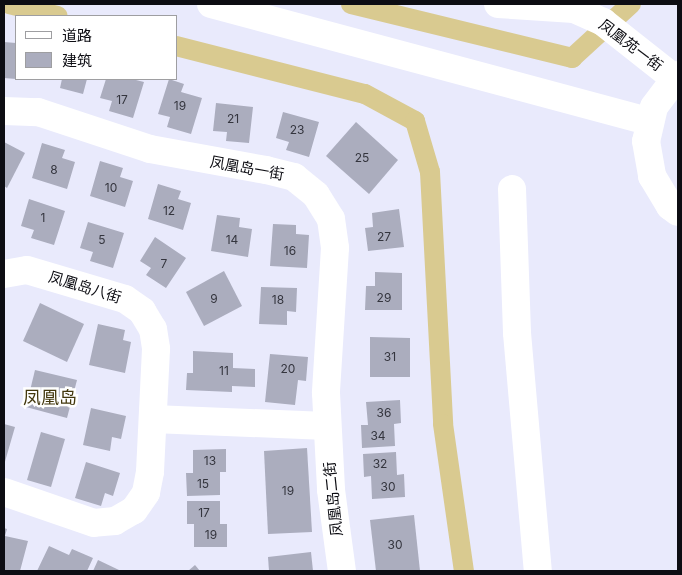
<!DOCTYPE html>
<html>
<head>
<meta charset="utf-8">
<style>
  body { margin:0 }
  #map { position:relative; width:682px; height:575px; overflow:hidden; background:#e9eafc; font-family:Inter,"Noto Sans SC",sans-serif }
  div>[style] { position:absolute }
  .canal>* { height:20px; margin:-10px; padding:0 10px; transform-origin:10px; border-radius:10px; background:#d9ca90 }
  .building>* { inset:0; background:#abadbe }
  .minor>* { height:28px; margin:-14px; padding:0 14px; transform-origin:14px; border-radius:14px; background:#fff }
  .major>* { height:28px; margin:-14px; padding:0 14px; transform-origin:14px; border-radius:14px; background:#fff }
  span { translate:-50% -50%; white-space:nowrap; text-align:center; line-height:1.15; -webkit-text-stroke:5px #fff; paint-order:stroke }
  .number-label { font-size:12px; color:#34353e }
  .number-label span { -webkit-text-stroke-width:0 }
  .street-label { font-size:15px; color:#0d0d13 }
  .quarter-label { font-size:18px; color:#43380e }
  .frame { position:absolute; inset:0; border:5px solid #0d0d13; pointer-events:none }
  .legend { position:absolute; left:15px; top:15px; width:162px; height:65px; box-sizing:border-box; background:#fff; border:1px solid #9e9ea1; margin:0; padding:6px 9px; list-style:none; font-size:15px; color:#0d0d13 }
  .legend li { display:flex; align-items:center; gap:10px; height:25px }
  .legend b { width:25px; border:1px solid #9e9ea1 }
</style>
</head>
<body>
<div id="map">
  <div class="canal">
    <i style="left:9px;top:4px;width:50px;rotate:13.8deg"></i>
    <i style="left:351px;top:4px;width:228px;rotate:13.7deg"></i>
    <i style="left:572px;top:58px;width:80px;rotate:-42.5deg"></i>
    <i style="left:176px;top:46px;width:195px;rotate:14.3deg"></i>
    <i style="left:365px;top:94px;width:57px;rotate:28.4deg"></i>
    <i style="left:415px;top:121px;width:53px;rotate:73.6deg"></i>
    <i style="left:430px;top:172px;width:252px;rotate:87deg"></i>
    <i style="left:443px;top:424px;width:148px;rotate:81.9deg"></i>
  </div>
  <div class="building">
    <i style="clip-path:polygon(4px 42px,16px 43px,16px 79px,4px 78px)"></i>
    <i style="clip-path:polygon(62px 79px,87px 79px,83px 94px,60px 88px)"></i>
    <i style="clip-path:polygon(106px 79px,132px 79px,144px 82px,133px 118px,109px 111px,112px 101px,100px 98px)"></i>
    <i style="clip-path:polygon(169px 79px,184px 84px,181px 92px,202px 98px,191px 134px,167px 127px,170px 117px,158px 114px)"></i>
    <i style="clip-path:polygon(216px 103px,253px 107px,249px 143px,226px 141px,227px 132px,213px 131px)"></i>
    <i style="clip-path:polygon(283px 112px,319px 122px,309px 157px,286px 150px,289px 142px,276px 138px)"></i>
    <i style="clip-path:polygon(356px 122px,398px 160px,369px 194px,326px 156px)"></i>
    <i style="clip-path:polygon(4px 142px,25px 153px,7px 188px,4px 186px)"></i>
    <i style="clip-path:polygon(42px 143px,65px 150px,62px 158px,75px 162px,67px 189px,32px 178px)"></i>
    <i style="clip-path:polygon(100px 161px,123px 168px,120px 177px,133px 181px,125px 207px,90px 196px)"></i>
    <i style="clip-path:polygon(158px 184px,181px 191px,178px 199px,191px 203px,183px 230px,148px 219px)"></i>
    <i style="clip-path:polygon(29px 199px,65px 211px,54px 245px,31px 238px,34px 230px,21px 226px)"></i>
    <i style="clip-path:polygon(399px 209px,404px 247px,368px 251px,365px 228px,373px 227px,372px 213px)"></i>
    <i style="clip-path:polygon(217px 215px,240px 218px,239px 227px,252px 229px,248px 257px,211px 251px)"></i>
    <i style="clip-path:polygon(88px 222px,124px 233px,113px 268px,90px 261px,93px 252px,80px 248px)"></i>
    <i style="clip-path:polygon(273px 224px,296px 225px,296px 234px,309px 235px,307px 268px,270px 266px)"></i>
    <i style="clip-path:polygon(155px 237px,186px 258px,166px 288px,146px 275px,151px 268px,140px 261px)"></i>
    <i style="clip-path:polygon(224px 271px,242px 306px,204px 326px,186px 292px)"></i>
    <i style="clip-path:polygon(375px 272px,402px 273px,402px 310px,365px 310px,366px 286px,375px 286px)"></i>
    <i style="clip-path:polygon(261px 287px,297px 288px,296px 312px,287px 311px,287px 325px,259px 324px)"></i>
    <i style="clip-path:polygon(40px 303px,84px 324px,67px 362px,23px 341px)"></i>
    <i style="clip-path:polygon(98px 324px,125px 330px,123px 340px,131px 342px,125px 373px,89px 365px)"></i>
    <i style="clip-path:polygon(370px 337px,410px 338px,410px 377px,370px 377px)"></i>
    <i style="clip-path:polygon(193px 351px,233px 353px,233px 368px,255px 369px,255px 387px,232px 386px,232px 392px,186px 390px,187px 373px,193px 373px)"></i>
    <i style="clip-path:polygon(270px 354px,308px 357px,306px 381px,298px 380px,295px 405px,265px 402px)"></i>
    <i style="clip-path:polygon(35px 370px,77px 380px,67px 418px,26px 407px)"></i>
    <i style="clip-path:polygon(400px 400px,401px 423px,394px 424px,395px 446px,362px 448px,361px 425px,368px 425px,366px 402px)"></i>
    <i style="clip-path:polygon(91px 408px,126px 416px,121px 439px,112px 437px,110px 451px,83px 445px)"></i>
    <i style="clip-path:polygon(4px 424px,15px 427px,4px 465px)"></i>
    <i style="clip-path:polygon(41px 432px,65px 439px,51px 487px,27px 480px)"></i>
    <i style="clip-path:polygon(307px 448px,312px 532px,268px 534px,264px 451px)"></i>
    <i style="clip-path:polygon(226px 449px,226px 472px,220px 472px,220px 495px,187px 496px,186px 473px,193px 473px,193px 450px)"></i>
    <i style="clip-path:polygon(396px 452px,397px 475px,404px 474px,405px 497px,372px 499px,371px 476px,364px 477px,363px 454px)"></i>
    <i style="clip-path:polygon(86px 462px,120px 473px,113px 496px,105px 493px,101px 506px,75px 498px)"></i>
    <i style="clip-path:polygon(187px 501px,220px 501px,220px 524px,227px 524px,227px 547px,194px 547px,194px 524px,187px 524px)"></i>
    <i style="clip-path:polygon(414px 515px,420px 571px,376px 571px,370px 520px)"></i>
    <i style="clip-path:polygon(4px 528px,7px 529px,5px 536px,28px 541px,20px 571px,4px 570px)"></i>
    <i style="clip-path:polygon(49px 546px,69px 555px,72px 549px,93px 558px,87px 571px,37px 571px)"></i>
    <i style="clip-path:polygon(311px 552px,313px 571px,269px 571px,268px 557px)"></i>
    <i style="clip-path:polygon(98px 560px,119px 570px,119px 571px,93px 571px)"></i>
    <i style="clip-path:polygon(195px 565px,200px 571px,188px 571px)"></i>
  </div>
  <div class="minor">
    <i style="left:211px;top:4px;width:452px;rotate:15deg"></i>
    <i style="left:498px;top:4px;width:76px;rotate:3.8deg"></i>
    <i style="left:574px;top:9px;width:32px;rotate:24deg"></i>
    <i style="left:603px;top:22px;width:90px;rotate:38.3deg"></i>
    <i style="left:4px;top:111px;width:34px;rotate:2deg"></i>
    <i style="left:38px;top:112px;width:118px;rotate:18.3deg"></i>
    <i style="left:150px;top:149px;width:118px;rotate:10.3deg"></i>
    <i style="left:266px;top:170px;width:29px;rotate:14deg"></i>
    <i style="left:294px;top:177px;width:28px;rotate:39deg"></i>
    <i style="left:316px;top:195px;width:28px;rotate:58deg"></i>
    <i style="left:331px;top:219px;width:29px;rotate:82deg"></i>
    <i style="left:335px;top:248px;width:145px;rotate:93.6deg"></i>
    <i style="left:326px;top:393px;width:97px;rotate:87deg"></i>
    <i style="left:331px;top:490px;width:82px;rotate:82.3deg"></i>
    <i style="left:512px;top:189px;width:144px;rotate:88deg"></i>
    <i style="left:517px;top:333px;width:239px;rotate:85deg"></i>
    <i style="left:4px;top:274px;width:23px;rotate:-10deg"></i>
    <i style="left:27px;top:270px;width:102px;rotate:16.5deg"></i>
    <i style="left:125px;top:299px;width:21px;rotate:35deg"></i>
    <i style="left:142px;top:311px;width:21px;rotate:59deg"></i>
    <i style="left:153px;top:329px;width:20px;rotate:81deg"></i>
    <i style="left:156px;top:349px;width:123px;rotate:92.8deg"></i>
    <i style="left:150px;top:472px;width:21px;rotate:101deg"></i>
    <i style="left:146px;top:493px;width:21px;rotate:125deg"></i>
    <i style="left:134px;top:510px;width:22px;rotate:150deg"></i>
    <i style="left:115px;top:521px;width:21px;rotate:175deg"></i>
    <i style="left:94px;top:523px;width:95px;rotate:-161deg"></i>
    <i style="left:153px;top:419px;width:174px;rotate:2.3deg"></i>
  </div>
  <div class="major">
    <i style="left:678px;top:75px;width:40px;rotate:127deg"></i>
    <i style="left:654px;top:107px;width:35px;rotate:103deg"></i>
    <i style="left:646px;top:141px;width:36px;rotate:80deg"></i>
    <i style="left:652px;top:176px;width:35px;rotate:59deg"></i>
    <i style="left:670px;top:206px;width:10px;rotate:37deg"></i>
  </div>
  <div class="number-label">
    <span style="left:122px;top:100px">17</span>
    <span style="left:180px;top:106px">19</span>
    <span style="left:233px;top:119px">21</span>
    <span style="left:297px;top:130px">23</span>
    <span style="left:362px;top:158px">25</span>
    <span style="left:54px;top:170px">8</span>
    <span style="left:111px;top:188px">10</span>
    <span style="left:169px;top:211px">12</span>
    <span style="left:43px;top:218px">1</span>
    <span style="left:384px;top:237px">27</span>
    <span style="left:102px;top:240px">5</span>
    <span style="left:232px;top:240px">14</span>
    <span style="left:290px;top:251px">16</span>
    <span style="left:164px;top:264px">7</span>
    <span style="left:384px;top:298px">29</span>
    <span style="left:214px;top:299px">9</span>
    <span style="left:278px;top:300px">18</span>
    <span style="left:390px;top:357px">31</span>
    <span style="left:288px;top:369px">20</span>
    <span style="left:224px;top:371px">11</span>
    <span style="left:384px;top:413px">36</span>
    <span style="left:378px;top:436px">34</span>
    <span style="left:210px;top:461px">13</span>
    <span style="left:380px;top:464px">32</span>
    <span style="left:203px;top:484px">15</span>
    <span style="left:388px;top:487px">30</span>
    <span style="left:288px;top:491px">19</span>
    <span style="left:204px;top:513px">17</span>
    <span style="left:211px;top:535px">19</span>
    <span style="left:395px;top:545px">30</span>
  </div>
  <div class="street-label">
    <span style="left:631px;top:45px;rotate:37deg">凤凰苑一街</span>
    <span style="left:247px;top:168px;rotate:10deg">凤凰岛一街</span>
    <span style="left:85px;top:287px;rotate:17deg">凤凰岛八街</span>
    <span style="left:333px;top:499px;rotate:-96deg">凤凰岛二街</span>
  </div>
  <div class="quarter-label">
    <span style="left:50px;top:398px">凤凰岛</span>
  </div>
  <div class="frame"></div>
  <ul class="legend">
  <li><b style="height:6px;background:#fff"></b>道路</li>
  <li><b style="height:14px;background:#abadbe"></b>建筑</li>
  </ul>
</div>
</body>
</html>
